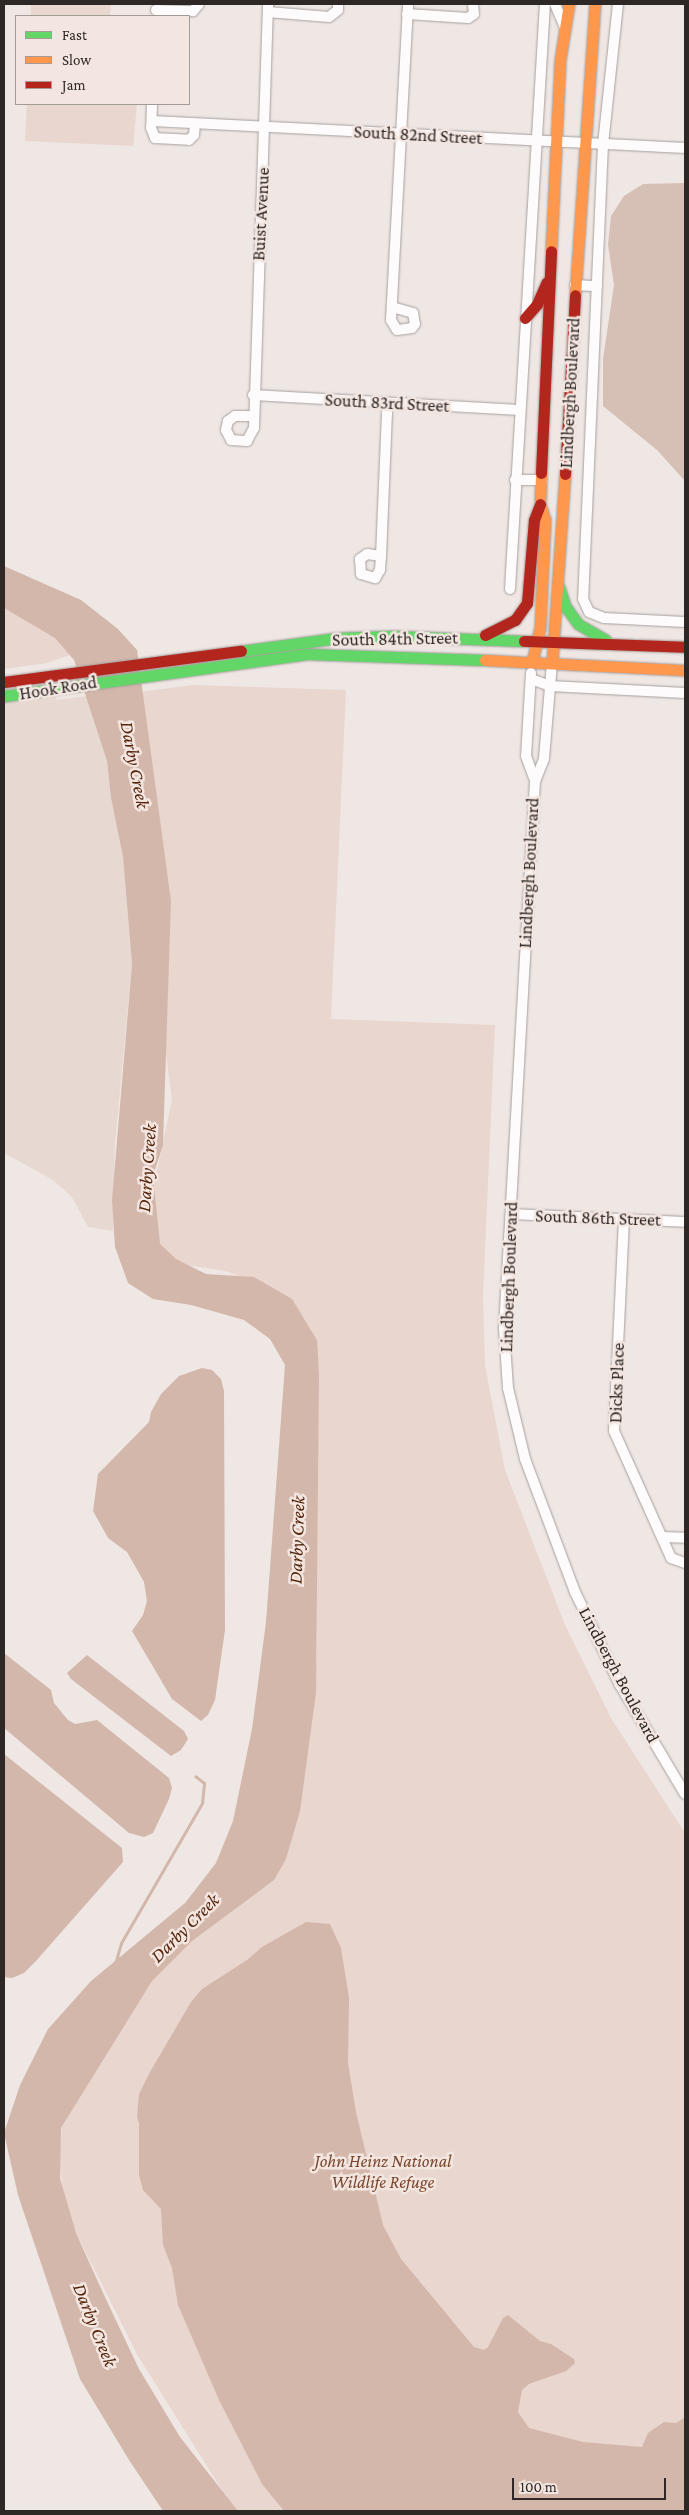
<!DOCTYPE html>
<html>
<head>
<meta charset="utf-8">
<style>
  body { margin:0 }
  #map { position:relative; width:689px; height:2515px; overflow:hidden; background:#efe7e4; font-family:"Crimson Pro",serif }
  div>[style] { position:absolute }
  .built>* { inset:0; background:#e7d9d2 }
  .green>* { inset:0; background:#e9d6cf }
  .forest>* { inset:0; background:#d6bfb4 }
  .water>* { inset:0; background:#d4b7ab }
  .stream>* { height:3px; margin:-1.5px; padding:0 1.5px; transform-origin:1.5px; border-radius:1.5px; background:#d4b7ab }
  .roads { filter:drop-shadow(0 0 1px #a6a09e) drop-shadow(0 0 1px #a6a09e) }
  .street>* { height:10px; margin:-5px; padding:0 5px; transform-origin:5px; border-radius:5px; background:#fdfbfb }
  .fast>* { height:11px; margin:-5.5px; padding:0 5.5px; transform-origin:5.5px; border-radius:5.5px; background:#63d668 }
  .slow>* { height:11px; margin:-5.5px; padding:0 5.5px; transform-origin:5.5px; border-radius:5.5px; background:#ff974d }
  .jam>* { height:11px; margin:-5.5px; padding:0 5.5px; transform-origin:5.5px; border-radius:5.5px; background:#b3261e }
  span { translate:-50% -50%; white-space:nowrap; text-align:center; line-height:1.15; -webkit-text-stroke:5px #f3e6e0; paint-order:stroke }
  .street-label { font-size:18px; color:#2d2826 }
  .park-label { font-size:18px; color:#79462d; font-style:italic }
  .water-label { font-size:19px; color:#55250b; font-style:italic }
  .frame { position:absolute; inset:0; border:5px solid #2d2826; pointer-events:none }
  .legend { position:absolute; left:15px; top:15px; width:175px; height:90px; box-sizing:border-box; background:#f3e6e0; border:1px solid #a49a96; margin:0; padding:6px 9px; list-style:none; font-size:15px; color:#2d2826 }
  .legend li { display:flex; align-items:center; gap:10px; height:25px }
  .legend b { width:25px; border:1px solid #a49a96 }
  .scale { position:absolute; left:512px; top:2478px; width:154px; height:22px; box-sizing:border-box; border:2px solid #2d2826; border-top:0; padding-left:6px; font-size:15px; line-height:18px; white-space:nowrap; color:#2d2826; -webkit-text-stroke:4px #f3e6e0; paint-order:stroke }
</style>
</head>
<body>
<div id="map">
  <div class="built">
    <i style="clip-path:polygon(63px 688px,55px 700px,88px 696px,107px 761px,111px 798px,123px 857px,132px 964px,115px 1144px,113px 1231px,88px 1227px,72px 1197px,53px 1180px,4px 1153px,4px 696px)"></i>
  </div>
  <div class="green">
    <i style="clip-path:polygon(31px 4px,111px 4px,110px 16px,31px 16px)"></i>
    <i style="clip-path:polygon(27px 104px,137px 104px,133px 146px,25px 141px)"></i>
    <i style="clip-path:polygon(4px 592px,98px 645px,47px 663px,4px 669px)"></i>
    <i style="clip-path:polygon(193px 685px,346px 690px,331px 1019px,495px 1025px,483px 1296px,485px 1365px,505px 1470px,565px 1625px,611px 1718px,685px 1833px,685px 2511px,235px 2511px,138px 2356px,68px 2217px,59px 2165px,63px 2110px,90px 2047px,184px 1942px,314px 1697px,317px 1653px,314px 1340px,311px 1329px,289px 1301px,269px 1288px,226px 1271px,186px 1265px,159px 1252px,152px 1194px,172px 1100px,161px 1016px,170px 892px,154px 802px,139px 692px)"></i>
  </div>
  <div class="forest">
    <i style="clip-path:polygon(685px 183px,685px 481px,657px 450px,603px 406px,603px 359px,614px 285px,608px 245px,611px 216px,624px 196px,643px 184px)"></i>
  </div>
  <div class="water">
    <i style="clip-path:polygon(4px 566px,81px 600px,118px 629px,137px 650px,171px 901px,163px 1145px,153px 1176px,160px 1244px,176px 1259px,206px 1274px,254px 1277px,292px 1299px,317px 1340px,319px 1374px,316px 1693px,300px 1811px,286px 1859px,274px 1880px,192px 1941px,152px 1981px,61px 2128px,60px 2178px,76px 2233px,104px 2295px,139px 2369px,180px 2437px,238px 2511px,163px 2511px,129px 2460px,80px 2379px,18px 2195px,4px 2133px,20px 2085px,48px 2029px,91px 1981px,185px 1903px,216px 1863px,233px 1821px,252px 1729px,266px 1622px,285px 1365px,270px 1339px,244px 1320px,191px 1305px,153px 1299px,128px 1283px,115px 1247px,112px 1200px,132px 964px,123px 857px,111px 798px,107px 761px,74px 660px,55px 638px,4px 608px)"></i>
    <i style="clip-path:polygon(202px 1368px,212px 1370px,221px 1379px,224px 1391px,225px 1630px,215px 1700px,208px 1715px,201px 1721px,172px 1699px,132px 1631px,143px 1615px,147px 1601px,144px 1582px,127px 1552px,108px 1538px,93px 1511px,98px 1474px,149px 1422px,151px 1412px,161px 1394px,179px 1376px)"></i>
    <i style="clip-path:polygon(4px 1653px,51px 1690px,54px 1703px,68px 1720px,75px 1724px,97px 1720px,169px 1778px,172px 1788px,169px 1799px,153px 1833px,144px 1837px,129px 1833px,4px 1728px)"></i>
    <i style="clip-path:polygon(87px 1655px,184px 1731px,188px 1739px,181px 1750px,171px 1756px,71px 1679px,67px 1673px)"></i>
    <i style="clip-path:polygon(4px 1754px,122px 1848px,123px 1862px,36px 1961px,24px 1973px,12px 1978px,4px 1977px)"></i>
    <i style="clip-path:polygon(306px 1922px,330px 1924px,341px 1948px,349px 1998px,348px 2063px,356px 2112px,383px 2225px,401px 2259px,474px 2347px,484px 2350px,488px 2347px,503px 2318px,508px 2315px,540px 2341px,551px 2344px,574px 2359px,575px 2363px,566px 2371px,529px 2384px,522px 2390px,518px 2412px,529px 2428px,583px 2442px,642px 2447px,648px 2433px,664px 2422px,676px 2423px,685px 2417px,685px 2511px,284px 2511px,262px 2484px,219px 2400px,178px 2305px,172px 2268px,163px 2245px,161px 2209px,143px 2190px,139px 2175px,139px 2123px,137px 2117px,139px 2094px,150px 2072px,191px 2002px,202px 1989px,247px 1960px,262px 1947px)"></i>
  </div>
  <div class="stream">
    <i style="left:115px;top:1964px;width:22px;rotate:-74deg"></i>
    <i style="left:121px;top:1943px;width:162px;rotate:-59.9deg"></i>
    <i style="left:202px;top:1803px;width:20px;rotate:-84deg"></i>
    <i style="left:204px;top:1783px;width:11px;rotate:-142deg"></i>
  </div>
  <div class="roads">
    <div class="street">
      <i style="left:555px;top:4px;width:26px;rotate:67deg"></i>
      <i style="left:618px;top:4px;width:141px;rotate:96.1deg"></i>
      <i style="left:603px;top:144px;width:455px;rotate:92.5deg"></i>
      <i style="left:583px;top:599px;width:14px;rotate:65deg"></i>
      <i style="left:589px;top:612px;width:16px;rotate:22deg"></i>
      <i style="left:604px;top:618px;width:81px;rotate:2.8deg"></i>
      <i style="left:156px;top:10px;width:37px;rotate:2deg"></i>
      <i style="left:193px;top:11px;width:9px;rotate:-49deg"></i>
      <i style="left:268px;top:12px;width:61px;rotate:4.7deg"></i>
      <i style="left:329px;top:17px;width:11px;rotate:-38deg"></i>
      <i style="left:338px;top:10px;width:6px;rotate:-90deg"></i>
      <i style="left:407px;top:14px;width:61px;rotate:3.8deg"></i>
      <i style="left:468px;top:18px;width:7px;rotate:-34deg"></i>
      <i style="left:474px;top:14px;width:10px;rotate:-96deg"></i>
      <i style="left:152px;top:104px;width:24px;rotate:92deg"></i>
      <i style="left:151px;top:128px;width:11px;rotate:68deg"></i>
      <i style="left:155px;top:138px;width:34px;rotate:3deg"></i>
      <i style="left:189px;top:140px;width:7px;rotate:-45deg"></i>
      <i style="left:194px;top:135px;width:11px;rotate:-85deg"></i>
      <i style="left:152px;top:121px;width:534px;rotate:2.9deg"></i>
      <i style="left:575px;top:285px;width:22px;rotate:3deg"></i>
      <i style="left:392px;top:307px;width:22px;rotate:16deg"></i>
      <i style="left:413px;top:313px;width:11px;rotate:80deg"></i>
      <i style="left:415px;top:324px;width:5px;rotate:127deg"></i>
      <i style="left:412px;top:328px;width:15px;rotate:172deg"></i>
      <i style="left:397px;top:330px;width:12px;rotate:-121deg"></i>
      <i style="left:391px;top:320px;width:316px;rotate:-86.9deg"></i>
      <i style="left:253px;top:395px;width:267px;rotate:3.2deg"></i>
      <i style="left:253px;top:416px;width:18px;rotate:180deg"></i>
      <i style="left:235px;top:416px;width:9px;rotate:144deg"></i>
      <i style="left:228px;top:421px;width:9px;rotate:103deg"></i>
      <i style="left:226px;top:430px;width:11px;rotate:63deg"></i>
      <i style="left:231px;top:440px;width:16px;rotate:4deg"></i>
      <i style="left:247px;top:441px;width:15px;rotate:-62deg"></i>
      <i style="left:254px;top:428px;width:424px;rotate:-88.1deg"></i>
      <i style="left:515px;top:480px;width:27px"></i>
      <i style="left:381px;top:556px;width:14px;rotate:-172deg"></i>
      <i style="left:367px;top:554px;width:9px;rotate:144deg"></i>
      <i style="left:360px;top:559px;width:15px;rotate:86deg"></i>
      <i style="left:361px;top:574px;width:15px;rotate:16deg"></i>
      <i style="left:375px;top:578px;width:9px;rotate:-58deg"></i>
      <i style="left:380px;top:570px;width:14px;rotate:-86deg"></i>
      <i style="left:381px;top:556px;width:142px;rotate:-87.6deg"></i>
      <i style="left:387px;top:414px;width:11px;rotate:-90deg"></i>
      <i style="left:510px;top:589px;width:586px;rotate:-86.58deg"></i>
      <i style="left:552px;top:663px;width:96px;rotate:94.8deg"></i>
      <i style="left:544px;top:759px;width:24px;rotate:112deg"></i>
      <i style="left:535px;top:781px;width:548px;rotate:93.24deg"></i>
      <i style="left:504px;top:1328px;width:60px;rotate:86.2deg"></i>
      <i style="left:508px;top:1388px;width:73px;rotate:76.5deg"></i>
      <i style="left:525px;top:1459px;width:142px;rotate:69.4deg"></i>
      <i style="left:575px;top:1592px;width:103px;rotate:64.2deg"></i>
      <i style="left:620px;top:1685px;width:127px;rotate:59.2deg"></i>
      <i style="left:531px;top:673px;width:83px;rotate:93.4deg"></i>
      <i style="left:526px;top:756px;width:27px;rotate:70deg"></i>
      <i style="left:531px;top:679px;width:20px;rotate:20deg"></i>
      <i style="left:550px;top:686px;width:135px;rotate:3deg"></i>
      <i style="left:511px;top:1214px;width:174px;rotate:2.6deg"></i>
      <i style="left:624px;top:1219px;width:212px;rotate:92.7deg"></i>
      <i style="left:614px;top:1431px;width:139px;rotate:65.8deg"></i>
      <i style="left:671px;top:1558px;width:15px;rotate:20deg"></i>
      <i style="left:662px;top:1537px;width:23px;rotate:2deg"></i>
    </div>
    <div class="fast">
      <i style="left:559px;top:587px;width:20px;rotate:72deg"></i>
      <i style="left:565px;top:606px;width:22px;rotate:54deg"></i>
      <i style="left:578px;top:624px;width:32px;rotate:30deg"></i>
      <i style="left:241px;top:651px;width:97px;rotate:-7.7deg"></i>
      <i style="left:337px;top:638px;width:55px;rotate:-2.1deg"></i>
      <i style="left:392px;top:636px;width:132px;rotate:2.2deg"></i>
      <i style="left:4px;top:696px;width:306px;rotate:-7.9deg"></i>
      <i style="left:307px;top:654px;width:178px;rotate:1.9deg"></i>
    </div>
    <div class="slow">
      <i style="left:551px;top:251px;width:191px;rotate:-87.3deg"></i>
      <i style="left:560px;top:60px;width:57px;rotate:-80.9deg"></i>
      <i style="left:575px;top:295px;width:292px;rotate:-86.1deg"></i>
      <i style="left:485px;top:660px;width:200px;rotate:2.9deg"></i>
      <i style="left:532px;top:662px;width:35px;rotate:-77deg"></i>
      <i style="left:540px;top:628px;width:108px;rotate:-87.3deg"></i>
      <i style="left:545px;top:520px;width:17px;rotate:-107deg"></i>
      <i style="left:540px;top:504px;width:31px;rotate:-88deg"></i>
      <i style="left:552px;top:663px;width:189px;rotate:-86.1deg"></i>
    </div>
    <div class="jam">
      <i style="left:525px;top:318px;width:18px;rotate:-49deg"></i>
      <i style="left:537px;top:304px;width:24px;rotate:-66deg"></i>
      <i style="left:541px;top:473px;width:222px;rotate:-87.4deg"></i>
      <i style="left:565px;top:474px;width:179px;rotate:-86.8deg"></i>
      <i style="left:485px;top:635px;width:34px;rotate:-27deg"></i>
      <i style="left:515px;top:620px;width:21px;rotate:-55deg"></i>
      <i style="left:527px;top:603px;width:83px;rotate:-85.2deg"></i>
      <i style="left:534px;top:520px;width:17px;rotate:-69deg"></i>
      <i style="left:524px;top:641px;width:161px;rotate:2.1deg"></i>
      <i style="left:4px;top:682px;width:239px;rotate:-7.5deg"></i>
    </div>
  </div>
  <div class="street-label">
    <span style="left:418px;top:135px;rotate:3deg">South 82nd Street</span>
    <span style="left:261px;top:214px;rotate:-87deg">Buist Avenue</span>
    <span style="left:570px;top:393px;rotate:-87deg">Lindbergh Boulevard</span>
    <span style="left:387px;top:403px;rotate:3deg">South 83rd Street</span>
    <span style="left:395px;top:639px;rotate:-1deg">South 84th Street</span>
    <span style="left:58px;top:688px;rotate:-9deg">Hook Road</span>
    <span style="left:529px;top:873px;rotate:-87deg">Lindbergh Boulevard</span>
    <span style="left:598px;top:1218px;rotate:2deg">South 86th Street</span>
    <span style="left:509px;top:1277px;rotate:-88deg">Lindbergh Boulevard</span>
    <span style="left:617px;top:1383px;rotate:-88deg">Dicks Place</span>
    <span style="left:619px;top:1675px;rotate:62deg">Lindbergh Boulevard</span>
  </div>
  <div class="park-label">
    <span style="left:383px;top:2172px">John Heinz National<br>Wildlife Refuge</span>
  </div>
  <div class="water-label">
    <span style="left:135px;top:765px;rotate:79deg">Darby Creek</span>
    <span style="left:147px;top:1168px;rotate:-86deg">Darby Creek</span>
    <span style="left:297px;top:1540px;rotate:-88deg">Darby Creek</span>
    <span style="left:185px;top:1928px;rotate:-45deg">Darby Creek</span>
    <span style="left:95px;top:2325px;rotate:68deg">Darby Creek</span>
  </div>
  <div class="frame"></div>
  <ul class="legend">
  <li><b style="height:6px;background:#63d668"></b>Fast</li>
  <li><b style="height:6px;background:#ff974d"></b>Slow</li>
  <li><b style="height:6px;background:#b3261e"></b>Jam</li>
  </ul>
  <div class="scale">100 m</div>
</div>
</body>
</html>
